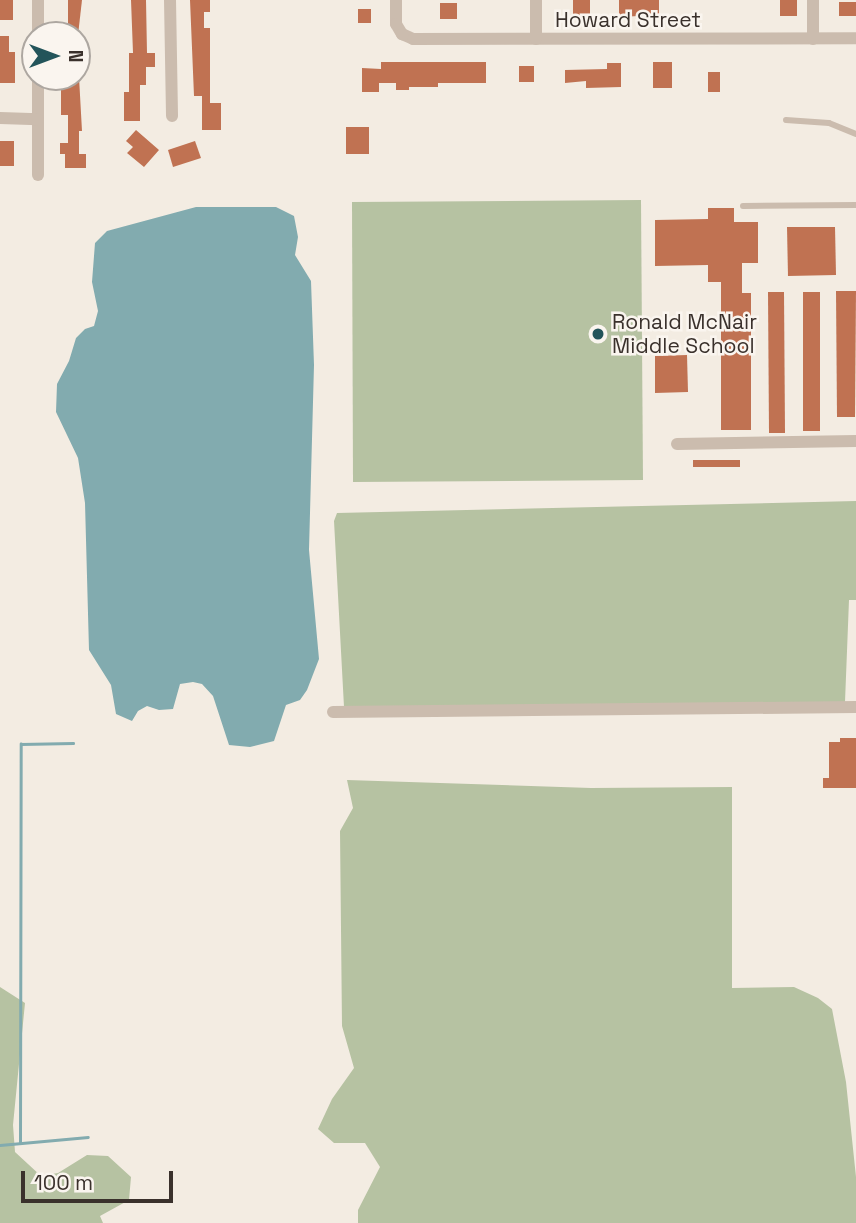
<!DOCTYPE html>
<html>
<head>
<meta charset="utf-8">
<style>
  body { margin:0 }
  #map { position:relative; width:856px; height:1223px; overflow:hidden; background:#f3ece2; font-family:"Space Grotesk",sans-serif }
  div>[style] { position:absolute }
  .green>* { inset:0; background:#b6c2a2 }
  .water>* { inset:0; background:#82abaf }
  .stream>* { height:2.5px; margin:-1.25px; padding:0 1.25px; transform-origin:1.25px; border-radius:1.25px; background:#82abaf }
  .building>* { inset:0; background:#c07252 }
  .service>* { height:6px; margin:-3px; padding:0 3px; transform-origin:3px; border-radius:3px; background:#cbbcae }
  .minor>* { height:12px; margin:-6px; padding:0 6px; transform-origin:6px; border-radius:6px; background:#cbbcae }
  .dots>* { width:19px; height:19px; translate:-50% -50%; box-sizing:border-box; border:4px solid #faf5ef; border-radius:50% }
  span { translate:-50% -50%; white-space:nowrap; text-align:center; line-height:1.15; -webkit-text-stroke:5px #faf5ef; paint-order:stroke }
  .street-label { font-size:21px; color:#3a312c }
  .poi-label { font-size:21px; color:#3a312c }
  .left { translate:0 -50%; text-align:left }
  .north { position:absolute; left:21px; top:21px; width:70px; height:70px; box-sizing:border-box; background:#faf5ef; border:2px solid #ada7a1; border-radius:50%; rotate:90deg; font-size:19px; font-weight:700; line-height:28px; text-align:center; color:#3a312c }
  .north::after { content:''; display:block; margin:auto; width:24px; height:32px; background:#23545a; clip-path:polygon(50% 0,100% 100%,50% 72%,0 100%) }
  .scale { position:absolute; left:21px; top:1171px; width:152px; height:32px; box-sizing:border-box; border:4px solid #3a312c; border-top:0; padding-left:9px; font-size:21px; line-height:24px; white-space:nowrap; color:#3a312c; -webkit-text-stroke:5px #faf5ef; paint-order:stroke }
</style>
</head>
<body>
<div id="map">
  <div class="green">
    <i style="clip-path:polygon(641px 200px,643px 480px,353px 482px,352px 202px)"></i>
    <i style="clip-path:polygon(856px 501px,856px 600px,849px 600px,845px 702px,344px 707px,334px 521px,337px 513px)"></i>
    <i style="clip-path:polygon(347px 780px,591px 788px,732px 787px,732px 988px,794px 987px,818px 998px,832px 1009px,846px 1082px,856px 1177px,856px 1223px,358px 1223px,358px 1210px,380px 1167px,365px 1143px,334px 1143px,318px 1129px,332px 1099px,354px 1068px,342px 1026px,340px 831px,353px 808px)"></i>
    <i style="clip-path:polygon(0 987px,25px 1003px,13px 1125px,15px 1152px,41px 1176px,58px 1173px,87px 1155px,108px 1156px,131px 1177px,129px 1200px,100px 1216px,103px 1223px,0 1223px)"></i>
  </div>
  <div class="water">
    <i style="clip-path:polygon(196px 207px,276px 207px,294px 216px,298px 237px,295px 255px,311px 281px,314px 365px,309px 550px,319px 659px,307px 690px,300px 700px,286px 705px,274px 741px,250px 747px,229px 745px,213px 696px,202px 684px,193px 682px,180px 684px,173px 709px,159px 710px,147px 706px,138px 711px,132px 721px,116px 714px,111px 685px,89px 650px,85px 503px,78px 458px,56px 412px,57px 384px,69px 361px,76px 338px,85px 329px,94px 326px,98px 311px,92px 282px,95px 243px,107px 231px)"></i>
  </div>
  <div class="stream">
    <i style="left:20px;top:1143px;width:399px;rotate:-89.9deg"></i>
    <i style="left:21px;top:744px;width:52px;rotate:-1.1deg"></i>
    <i style="left:0;top:1145px;width:88px;rotate:-5.2deg"></i>
  </div>
  <div class="building">
    <i style="clip-path:polygon(0 0,13px 0,13px 20px,0 20px)"></i>
    <i style="clip-path:polygon(68px 0,82px 0,78px 35px,68px 35px)"></i>
    <i style="clip-path:polygon(131px 0,146px 0,147px 53px,155px 53px,155px 67px,146px 67px,146px 85px,140px 85px,140px 121px,124px 121px,124px 92px,129px 92px,129px 53px,133px 53px)"></i>
    <i style="clip-path:polygon(190px 0,210px 0,210px 12px,204px 12px,204px 28px,210px 28px,210px 103px,221px 103px,221px 130px,202px 130px,202px 96px,194px 96px)"></i>
    <i style="clip-path:polygon(573px 0,590px 0,590px 16px,573px 16px)"></i>
    <i style="clip-path:polygon(619px 0,659px 0,659px 15px,619px 17px)"></i>
    <i style="clip-path:polygon(780px 0,797px 0,797px 16px,780px 16px)"></i>
    <i style="clip-path:polygon(839px 2px,856px 2px,856px 16px,839px 16px)"></i>
    <i style="clip-path:polygon(440px 3px,457px 3px,457px 19px,440px 19px)"></i>
    <i style="clip-path:polygon(358px 9px,371px 9px,371px 23px,358px 23px)"></i>
    <i style="clip-path:polygon(0 36px,9px 36px,9px 52px,15px 52px,15px 83px,0 83px)"></i>
    <i style="clip-path:polygon(381px 62px,486px 62px,486px 83px,438px 83px,438px 87px,409px 87px,409px 90px,396px 90px,396px 83px,379px 83px,379px 92px,362px 92px,362px 68px,381px 69px)"></i>
    <i style="clip-path:polygon(653px 62px,672px 62px,672px 88px,653px 88px)"></i>
    <i style="clip-path:polygon(607px 63px,621px 63px,621px 87px,586px 88px,586px 81px,565px 83px,565px 70px,607px 69px)"></i>
    <i style="clip-path:polygon(519px 66px,534px 66px,534px 82px,519px 82px)"></i>
    <i style="clip-path:polygon(708px 72px,720px 72px,720px 92px,708px 92px)"></i>
    <i style="clip-path:polygon(61px 77px,79px 77px,82px 131px,79px 131px,79px 154px,86px 154px,86px 168px,65px 168px,65px 154px,60px 154px,60px 143px,68px 143px,68px 115px,61px 115px)"></i>
    <i style="clip-path:polygon(346px 127px,369px 127px,369px 154px,346px 154px)"></i>
    <i style="clip-path:polygon(136px 130px,159px 150px,144px 167px,127px 153px,133px 147px,126px 141px)"></i>
    <i style="clip-path:polygon(0 141px,14px 141px,14px 166px,0 166px)"></i>
    <i style="clip-path:polygon(195px 141px,201px 158px,173px 167px,168px 150px)"></i>
    <i style="clip-path:polygon(708px 208px,734px 208px,734px 222px,758px 222px,758px 263px,742px 263px,742px 293px,751px 293px,751px 430px,721px 430px,721px 282px,708px 282px,708px 265px,655px 266px,655px 220px,708px 219px)"></i>
    <i style="clip-path:polygon(787px 227px,835px 227px,836px 275px,788px 276px)"></i>
    <i style="clip-path:polygon(836px 291px,856px 291px,855px 417px,837px 417px)"></i>
    <i style="clip-path:polygon(768px 292px,784px 292px,785px 433px,769px 433px)"></i>
    <i style="clip-path:polygon(803px 292px,820px 292px,820px 431px,803px 431px)"></i>
    <i style="clip-path:polygon(687px 355px,688px 392px,655px 393px,655px 356px)"></i>
    <i style="clip-path:polygon(693px 460px,740px 460px,740px 467px,693px 467px)"></i>
    <i style="clip-path:polygon(840px 738px,856px 738px,856px 788px,823px 788px,823px 778px,829px 778px,829px 742px,840px 742px)"></i>
  </div>
  <div class="service">
    <i style="left:786px;top:120px;width:43px;rotate:4deg"></i>
    <i style="left:829px;top:123px;width:29px;rotate:22deg"></i>
    <i style="left:743px;top:206px;width:113px;rotate:-0.5deg"></i>
  </div>
  <div class="minor">
    <i style="left:38px;top:0;width:35px;rotate:90deg"></i>
    <i style="left:170px;top:0;width:116px;rotate:89deg"></i>
    <i style="left:396px;top:0;width:24px;rotate:90deg"></i>
    <i style="left:396px;top:24px;width:12px;rotate:59deg"></i>
    <i style="left:402px;top:34px;width:12px;rotate:24deg"></i>
    <i style="left:413px;top:39px;width:443px;rotate:-0.1deg"></i>
    <i style="left:536px;top:0;width:39px;rotate:90deg"></i>
    <i style="left:813px;top:0;width:39px;rotate:90deg"></i>
    <i style="left:38px;top:77px;width:98px;rotate:90deg"></i>
    <i style="left:0;top:118px;width:38px;rotate:2deg"></i>
    <i style="left:677px;top:444px;width:179px;rotate:-1deg"></i>
    <i style="left:333px;top:712px;width:523px;rotate:-0.55deg"></i>
  </div>
  <div class="dots">
    <i style="left:598px;top:334px;background:#23545a"></i>
  </div>
  <div class="street-label">
    <span style="left:628px;top:20px">Howard Street</span>
  </div>
  <div class="poi-label">
    <span class="left" style="left:612px;top:334px">Ronald McNair<br>Middle School</span>
  </div>
  <div class="north">N</div>
  <div class="scale">100 m</div>
</div>
</body>
</html>
